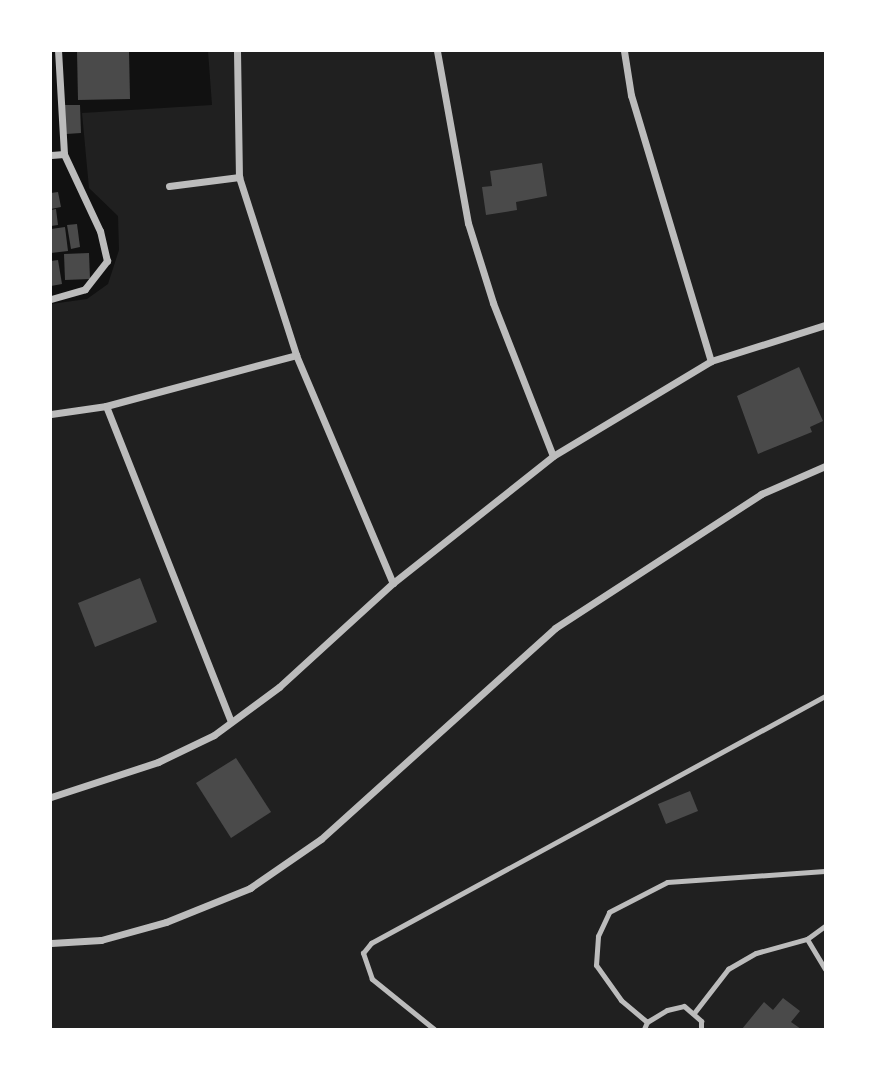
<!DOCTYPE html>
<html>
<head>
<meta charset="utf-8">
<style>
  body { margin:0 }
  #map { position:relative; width:876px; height:1080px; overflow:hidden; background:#111; font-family:Inter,sans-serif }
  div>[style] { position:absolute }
  .green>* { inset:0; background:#202020 }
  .building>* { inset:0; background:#4a4a4a }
  .service>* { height:5px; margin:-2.5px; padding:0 2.5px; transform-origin:2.5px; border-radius:2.5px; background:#bcbcbc }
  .minor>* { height:7px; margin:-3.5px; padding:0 3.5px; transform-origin:3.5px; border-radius:3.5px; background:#bcbcbc }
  span { translate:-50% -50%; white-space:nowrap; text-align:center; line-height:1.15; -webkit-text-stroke:5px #fff; paint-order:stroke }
  .frame { position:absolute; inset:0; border:52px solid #fff; pointer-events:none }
</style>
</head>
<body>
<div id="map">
  <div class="green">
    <i style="clip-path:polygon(208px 51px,825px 51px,825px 1029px,51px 1029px,51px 304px,87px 299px,108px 284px,119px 250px,118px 216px,89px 188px,82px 113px,212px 105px)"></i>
  </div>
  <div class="building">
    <i style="clip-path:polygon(77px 51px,129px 51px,130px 99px,78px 100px)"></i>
    <i style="clip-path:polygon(64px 105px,80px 105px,81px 133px,66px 134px)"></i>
    <i style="clip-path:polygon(542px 163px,547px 196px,516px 202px,517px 210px,486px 215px,482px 187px,492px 186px,490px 171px)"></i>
    <i style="clip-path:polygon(58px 192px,61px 207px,51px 209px,51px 193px)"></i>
    <i style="clip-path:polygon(56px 209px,58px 225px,51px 226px,51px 210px)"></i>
    <i style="clip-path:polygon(77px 224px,80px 247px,71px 249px,67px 225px)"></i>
    <i style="clip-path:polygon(65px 227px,68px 251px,51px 253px,51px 229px)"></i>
    <i style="clip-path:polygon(89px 253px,90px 279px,65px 280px,64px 254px)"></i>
    <i style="clip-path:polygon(58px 260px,62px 284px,51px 286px,51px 261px)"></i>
    <i style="clip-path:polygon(799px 367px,823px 421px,810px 427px,812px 432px,758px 454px,737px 396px)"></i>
    <i style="clip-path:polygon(140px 578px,157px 622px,95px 647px,78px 603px)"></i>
    <i style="clip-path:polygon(236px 758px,271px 812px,231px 838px,196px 783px)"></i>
    <i style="clip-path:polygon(690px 791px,698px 811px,666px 824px,658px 804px)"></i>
    <i style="clip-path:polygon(783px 998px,800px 1011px,791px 1022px,801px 1029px,742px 1029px,764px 1002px,773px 1010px)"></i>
  </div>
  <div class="service">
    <i style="left:807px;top:939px;width:35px;rotate:59deg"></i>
    <i style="left:694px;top:1013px;width:56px;rotate:-52.3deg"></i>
    <i style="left:728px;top:969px;width:32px;rotate:-30deg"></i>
    <i style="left:756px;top:953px;width:53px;rotate:-15.4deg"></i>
    <i style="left:807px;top:939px;width:22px;rotate:-36deg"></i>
    <i style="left:647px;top:1022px;width:34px;rotate:-140deg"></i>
    <i style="left:621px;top:1000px;width:43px;rotate:-125.5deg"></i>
    <i style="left:596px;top:965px;width:29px;rotate:-86deg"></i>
    <i style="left:598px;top:936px;width:26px;rotate:-65deg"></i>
    <i style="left:609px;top:912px;width:65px;rotate:-27.3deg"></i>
    <i style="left:667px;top:882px;width:158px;rotate:-4deg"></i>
    <i style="left:434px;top:1029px;width:80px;rotate:-141.1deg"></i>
    <i style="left:372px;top:979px;width:28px;rotate:-109deg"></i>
    <i style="left:363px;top:953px;width:13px;rotate:-51deg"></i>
    <i style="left:371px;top:943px;width:517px;rotate:-28.55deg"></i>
    <i style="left:644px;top:1029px;width:8px;rotate:-67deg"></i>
    <i style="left:647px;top:1022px;width:23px;rotate:-31deg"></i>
    <i style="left:667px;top:1010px;width:17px;rotate:-13deg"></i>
    <i style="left:684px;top:1006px;width:23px;rotate:41deg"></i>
    <i style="left:701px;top:1021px;width:8px;rotate:90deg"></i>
  </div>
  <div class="minor">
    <i style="left:237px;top:51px;width:126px;rotate:89.1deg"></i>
    <i style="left:239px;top:177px;width:187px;rotate:72.2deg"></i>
    <i style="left:296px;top:355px;width:248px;rotate:67deg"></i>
    <i style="left:437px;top:51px;width:175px;rotate:79.8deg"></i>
    <i style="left:468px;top:223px;width:84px;rotate:72.6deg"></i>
    <i style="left:493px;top:303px;width:164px;rotate:68.6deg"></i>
    <i style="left:624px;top:51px;width:45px;rotate:81deg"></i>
    <i style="left:631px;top:95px;width:278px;rotate:73.3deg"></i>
    <i style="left:51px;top:155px;width:13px;rotate:-4deg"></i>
    <i style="left:64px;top:154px;width:103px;rotate:-93.3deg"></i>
    <i style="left:169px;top:186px;width:71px;rotate:-7.3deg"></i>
    <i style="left:51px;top:299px;width:35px;rotate:-16deg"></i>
    <i style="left:85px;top:289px;width:36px;rotate:-52deg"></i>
    <i style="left:107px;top:261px;width:31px;rotate:-103deg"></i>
    <i style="left:100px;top:231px;width:85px;rotate:-115.1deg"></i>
    <i style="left:106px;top:406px;width:339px;rotate:68.4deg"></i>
    <i style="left:51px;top:414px;width:56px;rotate:-8.3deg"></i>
    <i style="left:106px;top:406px;width:197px;rotate:-15deg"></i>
    <i style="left:51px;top:797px;width:113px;rotate:-18.1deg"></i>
    <i style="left:158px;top:762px;width:62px;rotate:-25.7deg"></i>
    <i style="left:214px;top:735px;width:81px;rotate:-36.4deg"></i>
    <i style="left:279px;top:687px;width:154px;rotate:-42.4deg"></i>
    <i style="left:393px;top:583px;width:204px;rotate:-38.4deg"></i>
    <i style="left:553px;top:456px;width:184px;rotate:-31deg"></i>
    <i style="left:711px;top:361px;width:120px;rotate:-17.5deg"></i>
    <i style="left:51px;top:943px;width:50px;rotate:-3.4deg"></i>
    <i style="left:101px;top:940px;width:67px;rotate:-15.5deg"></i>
    <i style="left:166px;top:922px;width:91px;rotate:-22deg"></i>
    <i style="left:250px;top:888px;width:86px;rotate:-34.6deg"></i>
    <i style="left:321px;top:839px;width:315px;rotate:-42deg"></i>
    <i style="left:555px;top:628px;width:246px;rotate:-33deg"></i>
    <i style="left:761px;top:494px;width:70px;rotate:-23.6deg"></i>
  </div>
  <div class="frame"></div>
</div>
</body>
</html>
